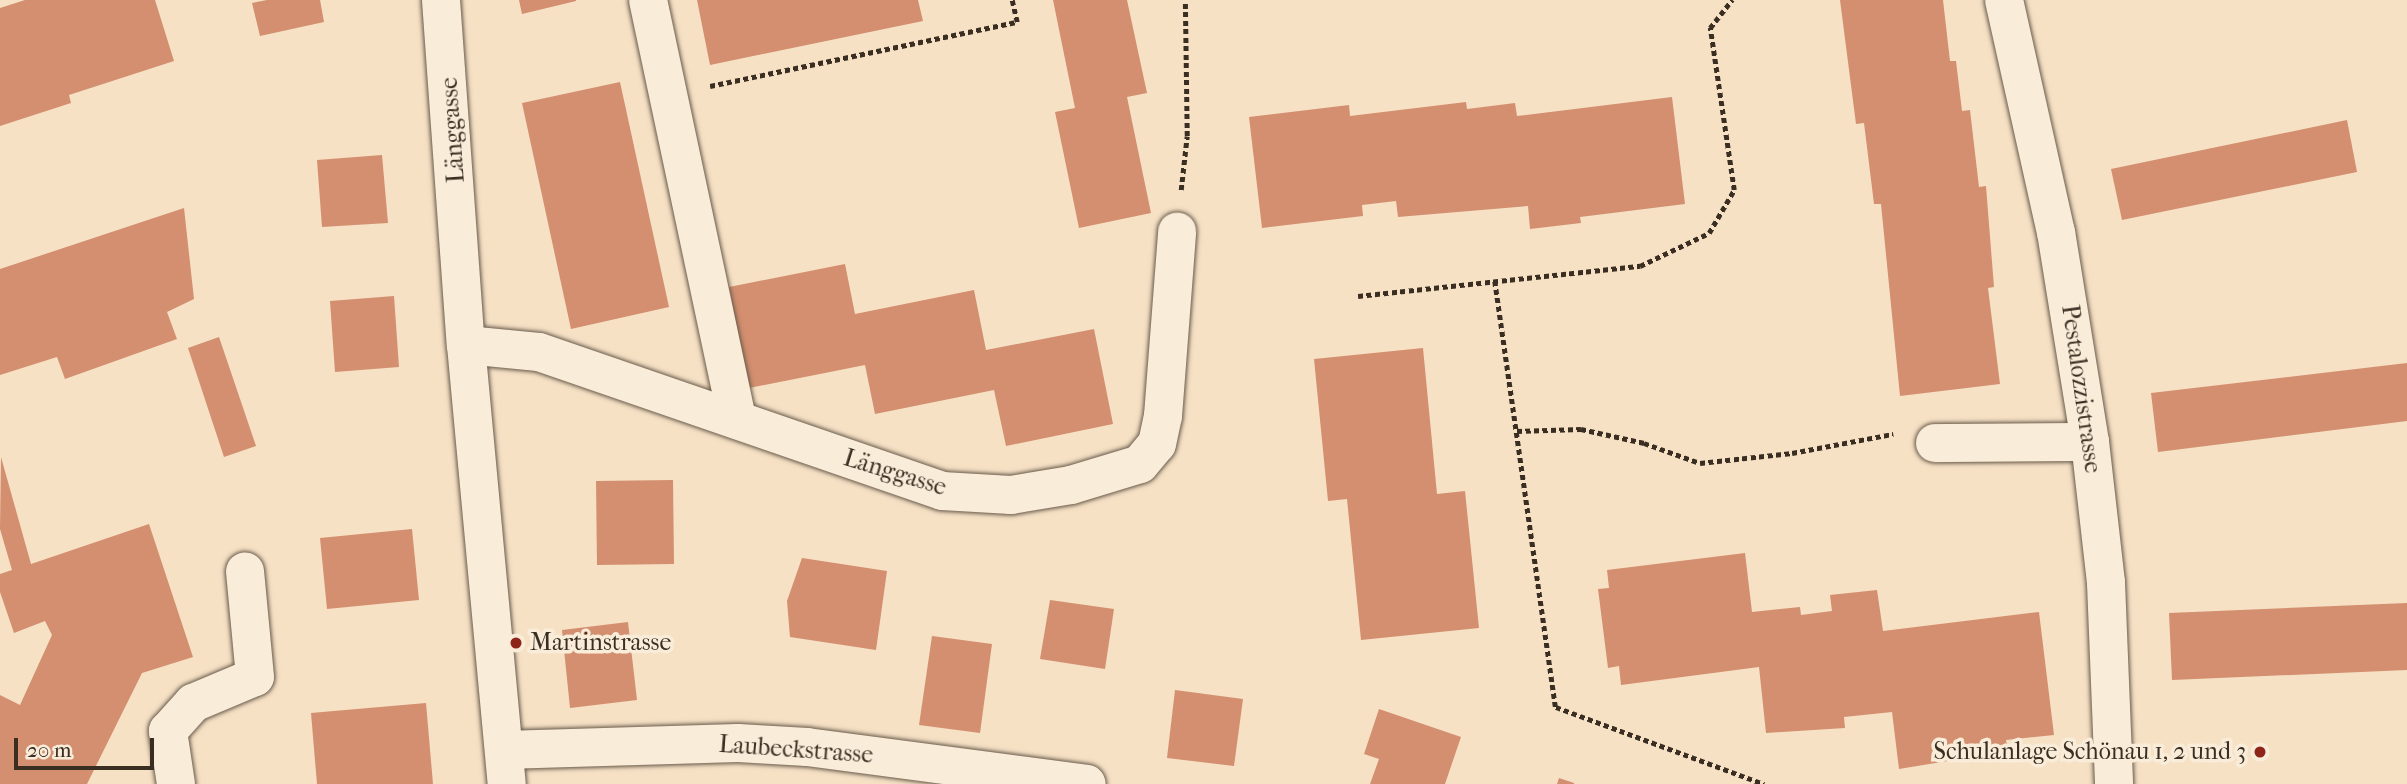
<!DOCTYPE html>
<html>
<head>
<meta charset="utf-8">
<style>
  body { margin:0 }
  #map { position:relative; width:2407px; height:784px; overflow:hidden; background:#f6e1c5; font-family:"IM FELL French Canon",serif }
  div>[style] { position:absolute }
  .building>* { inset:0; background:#d38f6f }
  .path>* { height:4.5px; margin-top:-2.25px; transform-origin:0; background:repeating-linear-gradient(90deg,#3a2e22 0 5px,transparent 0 8.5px) }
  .roads { filter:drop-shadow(0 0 2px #695b4b) drop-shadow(0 0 2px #695b4b) }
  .minor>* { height:38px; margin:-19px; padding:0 19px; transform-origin:19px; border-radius:19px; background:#f9ecd9 }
  .dots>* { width:19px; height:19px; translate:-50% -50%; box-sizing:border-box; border:4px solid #f9ecd9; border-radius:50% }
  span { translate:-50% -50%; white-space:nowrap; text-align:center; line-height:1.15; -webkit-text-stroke:7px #f9ecd9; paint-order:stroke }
  .street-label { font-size:24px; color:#3a2e22 }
  .poi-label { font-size:24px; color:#3a2e22 }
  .left { translate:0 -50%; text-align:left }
  .right { translate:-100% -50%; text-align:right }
  .scale { position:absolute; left:14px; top:738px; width:140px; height:32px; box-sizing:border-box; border:4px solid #3a2e22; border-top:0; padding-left:9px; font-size:21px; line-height:24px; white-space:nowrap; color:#3a2e22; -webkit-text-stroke:5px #f9ecd9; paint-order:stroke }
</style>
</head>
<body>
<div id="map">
  <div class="building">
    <i style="clip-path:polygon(25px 0,155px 0,174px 61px,69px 95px,71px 103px,0 126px,0 8px)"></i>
    <i style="clip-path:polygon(267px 0,320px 0,324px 22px,260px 36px,252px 3px)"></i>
    <i style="clip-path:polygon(519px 0,576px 0,576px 1px,522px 14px)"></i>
    <i style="clip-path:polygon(697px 0,918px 0,923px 21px,710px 65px)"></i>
    <i style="clip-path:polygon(1053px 0,1127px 0,1147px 93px,1127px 97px,1151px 213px,1079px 228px,1055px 112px,1075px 108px)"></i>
    <i style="clip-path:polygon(1840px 0,1943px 0,1950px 61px,1956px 61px,1962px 111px,1970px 110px,1979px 187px,1986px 186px,1994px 287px,1988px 288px,2000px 384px,1900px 396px,1881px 204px,1874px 204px,1864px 123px,1856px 124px)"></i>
    <i style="clip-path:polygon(620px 82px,669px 307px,571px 329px,522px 103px)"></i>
    <i style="clip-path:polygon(1672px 97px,1685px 204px,1580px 217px,1581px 223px,1530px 229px,1528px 206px,1398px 217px,1396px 201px,1362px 205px,1363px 216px,1262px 228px,1249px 117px,1349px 105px,1350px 116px,1466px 102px,1467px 109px,1515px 103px,1517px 116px)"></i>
    <i style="clip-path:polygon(2347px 120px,2357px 172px,2122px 220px,2111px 169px)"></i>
    <i style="clip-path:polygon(382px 155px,388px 223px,322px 227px,317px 160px)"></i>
    <i style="clip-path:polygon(184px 208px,194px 299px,167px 312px,177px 339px,65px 379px,57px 357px,0 375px,0 269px)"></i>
    <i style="clip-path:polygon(845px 264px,855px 314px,974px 290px,986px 350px,1094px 329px,1113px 424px,1006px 446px,994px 390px,875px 414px,865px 365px,749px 388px,729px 287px)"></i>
    <i style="clip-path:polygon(394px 296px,399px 367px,335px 372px,330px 301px)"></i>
    <i style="clip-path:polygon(219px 337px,256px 446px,224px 457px,188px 348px)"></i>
    <i style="clip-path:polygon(1423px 348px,1437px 494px,1465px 491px,1479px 628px,1361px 640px,1347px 499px,1328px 501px,1314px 359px)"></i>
    <i style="clip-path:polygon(2407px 363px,2407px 421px,2158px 452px,2151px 393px)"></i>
    <i style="clip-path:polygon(1px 457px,31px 564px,149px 524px,193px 657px,142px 673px,87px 784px,0 784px,0 695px,20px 705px,52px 635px,45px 621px,14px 633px,0 592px,0 574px,12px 570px,0 529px)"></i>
    <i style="clip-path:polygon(673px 480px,674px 564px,597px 565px,596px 481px)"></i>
    <i style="clip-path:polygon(412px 529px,419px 600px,327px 609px,320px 538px)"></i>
    <i style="clip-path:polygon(1745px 553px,1752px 612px,1800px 607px,1801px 615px,1832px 611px,1830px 595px,1877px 590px,1883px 631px,2039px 612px,2054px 735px,2006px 740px,2008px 751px,1899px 769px,1892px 712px,1844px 717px,1845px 728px,1766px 733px,1759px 667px,1621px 685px,1619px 666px,1608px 668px,1598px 589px,1609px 588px,1607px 570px)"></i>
    <i style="clip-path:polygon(802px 558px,887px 571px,876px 650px,790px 637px,787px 601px)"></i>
    <i style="clip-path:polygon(1050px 600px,1114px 609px,1105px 669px,1040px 659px)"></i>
    <i style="clip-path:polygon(2407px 603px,2407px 670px,2172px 680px,2169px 613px)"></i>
    <i style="clip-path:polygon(628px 622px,637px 700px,570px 708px,562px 630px)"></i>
    <i style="clip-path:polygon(932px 636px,992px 644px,980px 733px,919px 725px)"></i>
    <i style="clip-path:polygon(1175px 690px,1243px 699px,1234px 766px,1167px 758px)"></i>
    <i style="clip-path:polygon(426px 703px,433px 784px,317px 784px,311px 713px)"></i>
    <i style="clip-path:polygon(1379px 709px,1461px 737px,1445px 784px,1370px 784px,1379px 759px,1364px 754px)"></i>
    <i style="clip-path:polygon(1559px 778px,1574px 783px,1574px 784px,1557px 784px)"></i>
  </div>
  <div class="path">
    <i style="left:710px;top:86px;width:314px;rotate:-11.8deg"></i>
    <i style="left:1017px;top:22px;width:23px;rotate:-103deg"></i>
    <i style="left:1181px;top:190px;width:54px;rotate:-83.7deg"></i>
    <i style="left:1187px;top:136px;width:136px;rotate:-90.8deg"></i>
    <i style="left:1495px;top:281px;width:430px;rotate:81.9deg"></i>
    <i style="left:1556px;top:707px;width:222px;rotate:20.3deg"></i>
    <i style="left:1358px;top:296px;width:284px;rotate:-6.1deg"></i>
    <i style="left:1640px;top:266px;width:76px;rotate:-25.6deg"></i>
    <i style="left:1709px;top:233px;width:50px;rotate:-59.8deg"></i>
    <i style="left:1734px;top:190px;width:164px;rotate:-98.4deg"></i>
    <i style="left:1710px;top:28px;width:36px;rotate:-52deg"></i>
    <i style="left:1517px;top:431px;width:64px;rotate:-1.8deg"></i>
    <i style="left:1581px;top:429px;width:65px;rotate:12.5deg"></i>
    <i style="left:1644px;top:443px;width:59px;rotate:19.7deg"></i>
    <i style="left:1700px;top:463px;width:93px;rotate:-6.2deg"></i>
    <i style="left:1792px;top:453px;width:103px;rotate:-10.7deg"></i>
  </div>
  <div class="roads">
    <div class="minor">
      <i style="left:441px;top:0;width:346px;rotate:85.9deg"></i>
      <i style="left:466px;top:345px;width:441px;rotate:84.7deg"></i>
      <i style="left:648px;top:0;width:429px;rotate:78deg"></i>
      <i style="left:2004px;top:0;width:238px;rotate:77.4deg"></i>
      <i style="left:2056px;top:232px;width:213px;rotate:80.8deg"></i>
      <i style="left:2090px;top:442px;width:142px;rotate:83.5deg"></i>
      <i style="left:2106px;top:583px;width:201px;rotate:87.7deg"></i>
      <i style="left:466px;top:345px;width:73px;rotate:5.5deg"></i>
      <i style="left:539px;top:352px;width:426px;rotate:19deg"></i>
      <i style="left:942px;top:491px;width:69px;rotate:3.3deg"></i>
      <i style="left:1011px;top:495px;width:61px;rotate:-9.5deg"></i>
      <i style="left:1071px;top:485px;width:72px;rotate:-16.9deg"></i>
      <i style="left:1140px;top:464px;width:26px;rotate:-50deg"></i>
      <i style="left:1157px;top:444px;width:29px;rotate:-78deg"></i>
      <i style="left:1163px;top:416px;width:185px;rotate:-85.6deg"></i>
      <i style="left:1935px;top:443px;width:155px;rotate:-0.4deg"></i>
      <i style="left:504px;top:750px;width:234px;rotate:-1.7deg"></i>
      <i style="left:738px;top:743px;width:69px;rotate:3.3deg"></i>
      <i style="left:807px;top:747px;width:282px;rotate:7.5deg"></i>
      <i style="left:176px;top:784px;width:54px;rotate:-98.6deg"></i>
      <i style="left:168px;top:731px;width:38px;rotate:-48deg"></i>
      <i style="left:193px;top:703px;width:67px;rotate:-22.8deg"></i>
      <i style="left:255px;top:677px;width:106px;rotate:-95.4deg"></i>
    </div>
  </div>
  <div class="dots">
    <i style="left:516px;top:643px;background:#8f2418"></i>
    <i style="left:2260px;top:752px;background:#8f2418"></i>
  </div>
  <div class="street-label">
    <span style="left:453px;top:130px;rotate:-94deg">Länggasse</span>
    <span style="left:2081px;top:389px;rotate:82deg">Pestalozzistrasse</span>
    <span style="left:895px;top:473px;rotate:17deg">Länggasse</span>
    <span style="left:796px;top:750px;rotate:4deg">Laubeckstrasse</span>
  </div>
  <div class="poi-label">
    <span class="left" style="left:530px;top:643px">Martinstrasse</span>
    <span class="right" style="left:2246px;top:752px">Schulanlage Schönau 1, 2 und 3</span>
  </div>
  <div class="scale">20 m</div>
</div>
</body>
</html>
